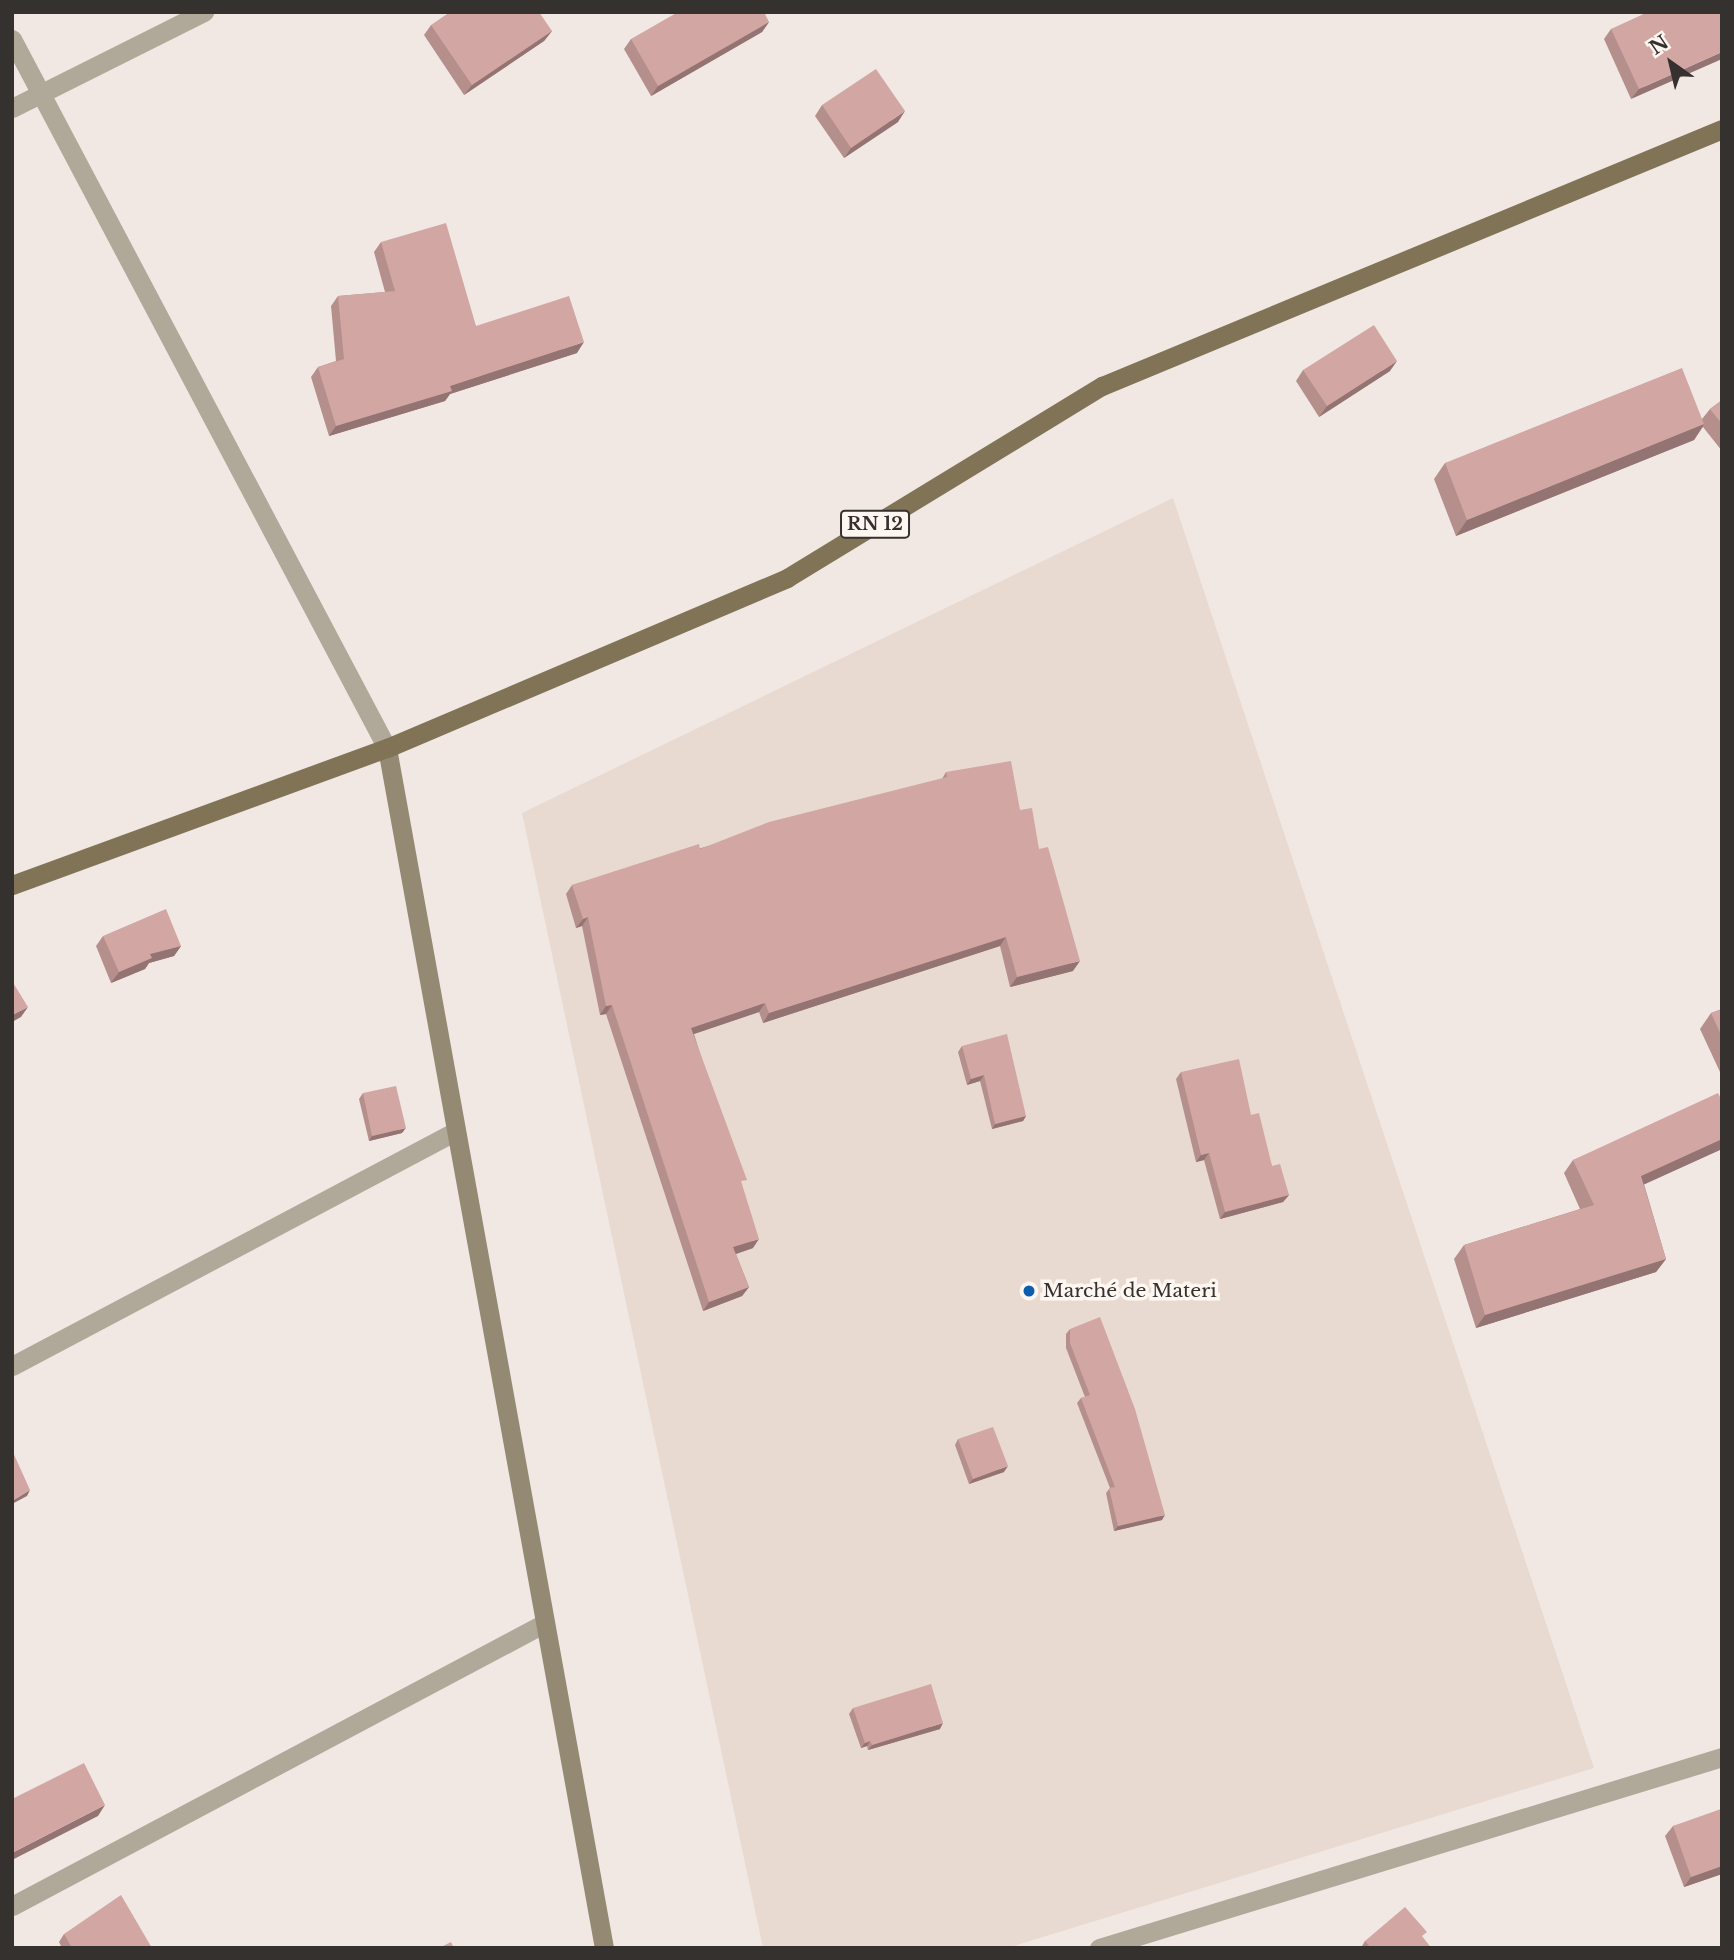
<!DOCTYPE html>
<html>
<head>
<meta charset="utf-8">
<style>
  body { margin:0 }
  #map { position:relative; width:1734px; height:1960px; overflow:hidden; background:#f1e8e4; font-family:"Libre Baskerville",serif }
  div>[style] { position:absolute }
  .built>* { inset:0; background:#e8dad1 }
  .minor>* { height:19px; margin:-9.5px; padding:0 9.5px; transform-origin:9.5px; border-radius:9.5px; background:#b0a999 }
  .secondary>* { height:19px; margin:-9.5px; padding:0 9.5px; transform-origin:9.5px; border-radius:9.5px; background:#948972 }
  .primary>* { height:19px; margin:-9.5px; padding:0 9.5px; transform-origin:9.5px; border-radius:9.5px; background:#807356 }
  .wall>* { inset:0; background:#b58f8c }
  .shaded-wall>* { inset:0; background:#937472 }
  .building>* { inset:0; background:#d2a6a3 }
  .dots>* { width:19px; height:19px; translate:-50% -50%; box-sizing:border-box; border:4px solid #fef6f1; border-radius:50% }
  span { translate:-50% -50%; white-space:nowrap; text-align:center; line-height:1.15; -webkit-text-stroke:7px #fef6f1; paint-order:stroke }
  .shield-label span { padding:2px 5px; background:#fef6f1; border:2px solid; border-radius:5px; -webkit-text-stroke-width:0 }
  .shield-label { font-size:18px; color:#34312f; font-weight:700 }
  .poi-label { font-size:19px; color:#34312f }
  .left { translate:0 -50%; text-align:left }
  .frame { position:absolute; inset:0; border:14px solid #34312f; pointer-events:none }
  .north { position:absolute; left:1636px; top:28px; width:70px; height:70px; -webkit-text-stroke:5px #fef6f1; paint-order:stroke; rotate:326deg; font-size:19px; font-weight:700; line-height:28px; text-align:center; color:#34312f }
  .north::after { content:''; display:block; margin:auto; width:24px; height:32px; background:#34312f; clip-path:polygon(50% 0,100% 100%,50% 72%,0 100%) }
</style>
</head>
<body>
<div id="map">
  <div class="built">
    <i style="clip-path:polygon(1173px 498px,1594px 1768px,1007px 1948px,763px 1948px,522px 813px)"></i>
  </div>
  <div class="minor">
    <i style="left:12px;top:39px;width:802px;rotate:62.13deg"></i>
    <i style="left:12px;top:108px;width:215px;rotate:-26.6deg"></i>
    <i style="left:12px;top:1366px;width:502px;rotate:-27.89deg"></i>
    <i style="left:12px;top:1906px;width:603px;rotate:-27.97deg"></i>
    <i style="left:1099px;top:1948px;width:652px;rotate:-17.04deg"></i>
  </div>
  <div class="secondary">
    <i style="left:387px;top:748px;width:1219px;rotate:79.75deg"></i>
  </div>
  <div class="primary">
    <i style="left:12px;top:885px;width:399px;rotate:-20.1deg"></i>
    <i style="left:387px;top:748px;width:435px;rotate:-23deg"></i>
    <i style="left:787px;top:578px;width:369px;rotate:-31.4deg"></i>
    <i style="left:1102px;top:386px;width:671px;rotate:-22.51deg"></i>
  </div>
  <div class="wall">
    <i style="clip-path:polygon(1722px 12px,1631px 99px,1604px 39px,1611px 29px)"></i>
    <i style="clip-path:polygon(769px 22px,762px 32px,651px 96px,624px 49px,631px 39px)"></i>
    <i style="clip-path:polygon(431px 25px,552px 31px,544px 41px,464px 95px,424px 35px)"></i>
    <i style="clip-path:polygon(822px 105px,898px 122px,844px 158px,815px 116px)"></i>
    <i style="clip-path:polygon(381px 242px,476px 326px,577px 353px,450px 394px,445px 401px,329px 436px,311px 377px,318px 367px,336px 361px,331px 306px,338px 296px,385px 292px,374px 252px)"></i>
    <i style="clip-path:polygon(1303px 370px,1390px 371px,1319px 417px,1296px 381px)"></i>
    <i style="clip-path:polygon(1722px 400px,1722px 451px,1703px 427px,1694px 440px,1456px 536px,1434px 479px,1445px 463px,1702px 419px,1710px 409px)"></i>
    <i style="clip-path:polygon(946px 772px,1020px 810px,1039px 849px,1073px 971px,1010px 987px,1000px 946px,763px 1023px,759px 1012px,694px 1034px,742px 1186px,753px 1248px,736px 1254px,749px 1287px,742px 1296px,703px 1311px,606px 1014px,600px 1015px,582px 926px,576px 928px,566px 894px,572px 885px,942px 779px)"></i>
    <i style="clip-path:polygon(103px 936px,181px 946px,174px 956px,149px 963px,145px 969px,111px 983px,96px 946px)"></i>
    <i style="clip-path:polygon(1722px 1009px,1722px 1072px,1720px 1072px,1700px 1029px,1711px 1013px)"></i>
    <i style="clip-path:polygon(962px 1046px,1026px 1116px,1023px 1121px,992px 1129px,980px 1081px,967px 1085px,958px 1052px)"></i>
    <i style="clip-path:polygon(1181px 1072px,1251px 1115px,1272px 1166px,1289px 1195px,1283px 1202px,1220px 1219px,1204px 1160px,1196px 1162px,1176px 1079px)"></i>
    <i style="clip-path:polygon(363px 1093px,402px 1133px,369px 1141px,359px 1099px)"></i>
    <i style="clip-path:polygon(1722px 1101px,1722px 1149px,1644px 1184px,1666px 1259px,1656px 1272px,1476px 1328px,1454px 1259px,1464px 1245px,1580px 1209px,1564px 1173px,1573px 1160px)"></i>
    <i style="clip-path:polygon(1070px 1329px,1162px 1520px,1114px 1531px,1106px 1493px,1110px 1488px,1077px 1403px,1081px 1398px,1085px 1397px,1066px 1348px,1066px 1334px)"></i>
    <i style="clip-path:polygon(958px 1439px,1004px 1472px,969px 1484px,955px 1445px)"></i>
    <i style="clip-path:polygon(853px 1708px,940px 1729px,868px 1750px,867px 1746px,861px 1748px,849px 1714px)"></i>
    <i style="clip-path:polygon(1722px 1812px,1722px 1874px,1684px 1887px,1665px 1836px,1673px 1826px)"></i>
    <i style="clip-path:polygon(64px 1934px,152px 1948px,62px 1948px,59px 1942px)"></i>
    <i style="clip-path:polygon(1423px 1938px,1431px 1948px,1363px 1948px,1362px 1946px,1365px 1941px)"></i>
  </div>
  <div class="shaded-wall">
    <i style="clip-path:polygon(769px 22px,762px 32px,651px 96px,658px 86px)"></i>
    <i style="clip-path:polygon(552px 31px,544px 41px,464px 95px,472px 85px)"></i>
    <i style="clip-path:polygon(1722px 52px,1722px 59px,1631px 99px,1639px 89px)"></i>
    <i style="clip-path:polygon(905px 111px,898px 122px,844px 158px,851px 148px)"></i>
    <i style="clip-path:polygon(584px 342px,577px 353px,450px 394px,445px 401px,329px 436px,336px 426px,450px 386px)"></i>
    <i style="clip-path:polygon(1397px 361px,1390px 371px,1319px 417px,1327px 406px)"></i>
    <i style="clip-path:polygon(1704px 424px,1694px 440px,1456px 536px,1467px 520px)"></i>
    <i style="clip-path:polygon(588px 917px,582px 926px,576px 928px,583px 919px)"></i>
    <i style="clip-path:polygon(1006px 937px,1000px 946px,763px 1023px,769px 1013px)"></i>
    <i style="clip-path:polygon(181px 946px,174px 956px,149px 963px,145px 969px,111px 983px,119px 972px,150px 954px)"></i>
    <i style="clip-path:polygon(1080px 961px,1073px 971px,1010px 987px,1017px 977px)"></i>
    <i style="clip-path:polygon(765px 1003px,759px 1012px,685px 1037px,691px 1028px)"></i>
    <i style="clip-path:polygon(612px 1005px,606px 1014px,600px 1015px,606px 1006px)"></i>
    <i style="clip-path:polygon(28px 1007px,21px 1017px,12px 1022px,12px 1015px)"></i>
    <i style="clip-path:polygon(984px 1075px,980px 1081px,967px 1085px,971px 1079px)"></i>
    <i style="clip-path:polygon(1026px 1116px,1023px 1121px,992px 1129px,995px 1124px)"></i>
    <i style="clip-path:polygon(406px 1128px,402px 1133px,369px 1141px,372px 1136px)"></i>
    <i style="clip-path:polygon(1722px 1139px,1722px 1149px,1632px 1190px,1641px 1176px)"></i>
    <i style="clip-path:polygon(1209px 1153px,1204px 1160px,1196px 1162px,1201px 1155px)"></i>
    <i style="clip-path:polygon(1289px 1195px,1283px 1202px,1220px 1219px,1225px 1212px)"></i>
    <i style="clip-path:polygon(759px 1239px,753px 1248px,727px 1257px,733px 1247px)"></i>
    <i style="clip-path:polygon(1666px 1259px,1656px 1272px,1476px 1328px,1485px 1315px)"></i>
    <i style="clip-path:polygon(749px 1287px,742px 1296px,703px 1311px,709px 1302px)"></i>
    <i style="clip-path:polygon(1008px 1466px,1004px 1472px,969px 1484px,973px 1479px)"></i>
    <i style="clip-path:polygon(30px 1490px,27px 1496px,12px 1504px,12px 1501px)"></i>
    <i style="clip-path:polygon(1165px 1515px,1162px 1520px,1114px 1531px,1118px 1526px)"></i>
    <i style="clip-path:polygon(943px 1723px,940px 1729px,868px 1750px,872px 1745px)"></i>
    <i style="clip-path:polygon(870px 1741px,867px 1746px,861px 1748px,865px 1743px)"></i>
    <i style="clip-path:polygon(105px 1805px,98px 1816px,12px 1860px,12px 1853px)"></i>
    <i style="clip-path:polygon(1722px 1866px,1722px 1874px,1684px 1887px,1691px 1877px)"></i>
  </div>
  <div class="building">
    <i style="clip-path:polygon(450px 12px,539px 12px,552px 31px,472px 85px,431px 25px)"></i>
    <i style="clip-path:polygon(678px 12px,764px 12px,769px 22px,658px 86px,631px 39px)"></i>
    <i style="clip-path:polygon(1648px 12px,1722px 12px,1722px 52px,1639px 89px,1611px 29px)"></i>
    <i style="clip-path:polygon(876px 69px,905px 111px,851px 148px,822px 105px)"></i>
    <i style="clip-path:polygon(446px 223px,476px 326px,569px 296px,584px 342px,450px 386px,452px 391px,336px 426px,318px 367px,344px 359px,338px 296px,395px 291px,381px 242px)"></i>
    <i style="clip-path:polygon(1374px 325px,1397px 361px,1327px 406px,1303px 370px)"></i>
    <i style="clip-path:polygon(1682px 368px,1704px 424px,1467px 520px,1445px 463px)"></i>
    <i style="clip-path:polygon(1722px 400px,1722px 424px,1710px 409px)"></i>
    <i style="clip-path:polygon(1011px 761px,1020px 810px,1032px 808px,1039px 849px,1048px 847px,1080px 961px,1017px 977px,1006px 937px,769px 1013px,765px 1003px,691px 1028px,747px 1180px,741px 1181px,759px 1239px,733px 1247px,749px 1287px,709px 1302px,612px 1005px,606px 1006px,588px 917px,583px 919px,572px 885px,699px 844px,700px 849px,769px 822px,947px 777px,946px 772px)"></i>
    <i style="clip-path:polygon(166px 909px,181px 946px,150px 954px,152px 958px,119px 972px,103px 936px)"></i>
    <i style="clip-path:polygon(12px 981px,28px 1007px,12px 1015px)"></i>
    <i style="clip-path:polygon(1722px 1009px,1722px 1037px,1711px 1013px)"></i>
    <i style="clip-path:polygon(1007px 1034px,1026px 1116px,995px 1124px,984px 1075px,971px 1079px,962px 1046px)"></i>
    <i style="clip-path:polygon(1239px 1059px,1251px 1115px,1259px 1113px,1272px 1166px,1280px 1164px,1289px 1195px,1225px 1212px,1209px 1153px,1201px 1155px,1181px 1072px)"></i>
    <i style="clip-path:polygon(396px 1086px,406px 1128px,372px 1136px,363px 1093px)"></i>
    <i style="clip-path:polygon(1718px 1093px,1722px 1101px,1722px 1139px,1641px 1176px,1666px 1259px,1485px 1315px,1464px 1245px,1594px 1205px,1573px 1160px)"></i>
    <i style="clip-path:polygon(1100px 1317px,1135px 1409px,1165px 1515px,1118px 1526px,1109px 1488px,1115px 1487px,1081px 1398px,1090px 1395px,1070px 1343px,1070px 1329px)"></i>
    <i style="clip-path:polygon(993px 1427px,1008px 1466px,973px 1479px,958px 1439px)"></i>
    <i style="clip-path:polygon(12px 1450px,30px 1490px,12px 1501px)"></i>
    <i style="clip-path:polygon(931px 1684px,943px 1723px,872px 1745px,870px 1741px,865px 1743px,853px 1708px)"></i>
    <i style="clip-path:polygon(84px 1763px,105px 1805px,12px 1853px,12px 1799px)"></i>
    <i style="clip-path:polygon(1721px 1809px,1722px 1812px,1722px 1866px,1691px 1877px,1673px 1826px)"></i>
    <i style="clip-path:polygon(121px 1895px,152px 1948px,72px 1948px,64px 1934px)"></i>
    <i style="clip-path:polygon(1405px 1907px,1427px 1932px,1422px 1936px,1431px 1948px,1371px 1948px,1365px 1941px)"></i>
    <i style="clip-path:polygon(451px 1942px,454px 1948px,439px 1948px)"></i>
  </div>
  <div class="dots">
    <i style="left:1029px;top:1291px;background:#0d5fad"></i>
  </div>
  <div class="shield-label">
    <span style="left:875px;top:524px">RN 12</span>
  </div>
  <div class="poi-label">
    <span class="left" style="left:1043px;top:1291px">Marché de Materi</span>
  </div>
  <div class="frame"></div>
  <div class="north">N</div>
</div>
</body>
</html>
